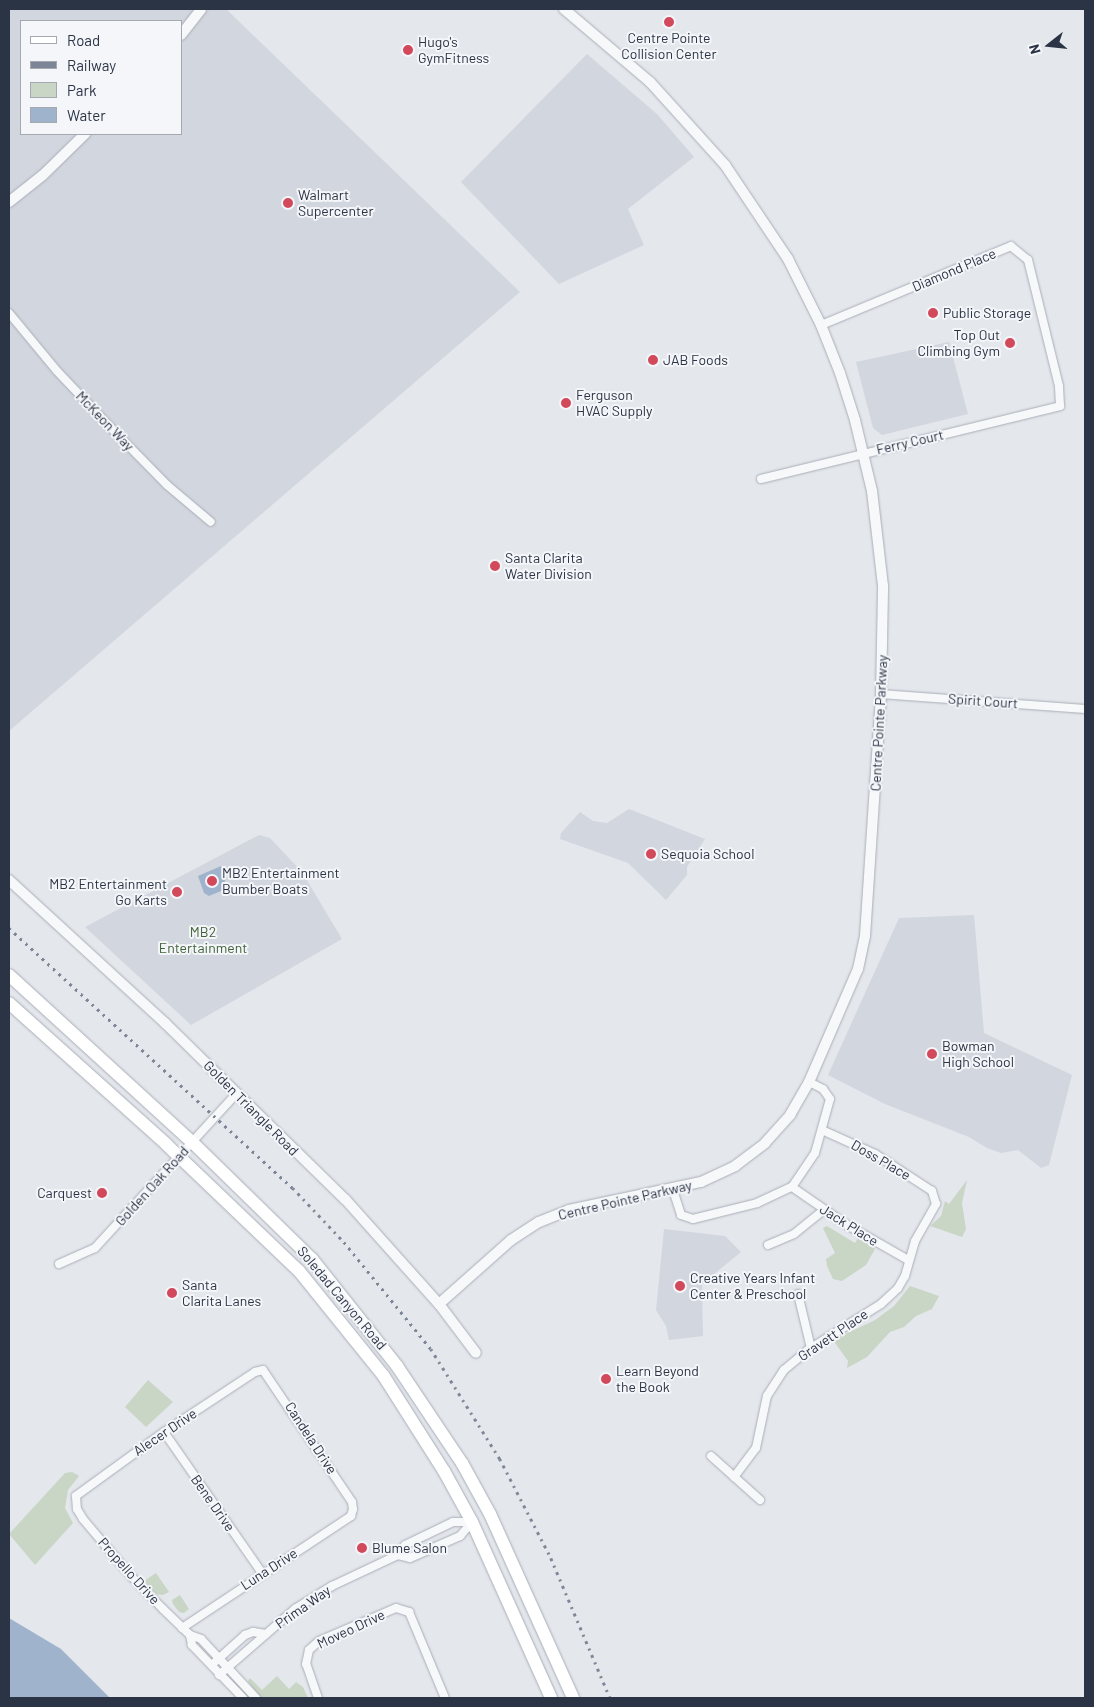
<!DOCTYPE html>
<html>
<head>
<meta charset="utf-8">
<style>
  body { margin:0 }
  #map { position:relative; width:1094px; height:1707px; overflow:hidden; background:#e4e7ec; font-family:Barlow,sans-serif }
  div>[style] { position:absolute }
  .built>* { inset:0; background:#d2d6de }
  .green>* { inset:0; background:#c9d6c5 }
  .water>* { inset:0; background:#9fb4cc }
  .roads { filter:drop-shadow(0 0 1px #a9aeb7) drop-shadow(0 0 1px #a9aeb7) }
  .minor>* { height:8px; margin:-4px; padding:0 4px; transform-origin:4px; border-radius:4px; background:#f7f8fa }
  .tertiary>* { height:10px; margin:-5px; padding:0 5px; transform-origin:5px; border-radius:5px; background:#f7f8fa }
  .primary>* { height:12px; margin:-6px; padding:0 6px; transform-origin:6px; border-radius:6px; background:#fff }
  .rail>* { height:2.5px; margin-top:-1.25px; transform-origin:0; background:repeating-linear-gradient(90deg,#7d8696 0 2.5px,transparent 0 7.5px) }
  .dots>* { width:14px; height:14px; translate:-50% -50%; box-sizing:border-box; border:2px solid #f4f6f9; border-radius:50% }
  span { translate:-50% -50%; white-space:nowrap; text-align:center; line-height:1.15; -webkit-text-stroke:4px #f4f6f9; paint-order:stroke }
  .poi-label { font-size:14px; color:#2b3445 }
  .left { translate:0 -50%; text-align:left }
  .right { translate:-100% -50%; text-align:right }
  .street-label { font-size:14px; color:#2b3445 }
  .park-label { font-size:14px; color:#3f6138 }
  .frame { position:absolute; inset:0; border:10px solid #2b3445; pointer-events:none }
  .legend { position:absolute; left:20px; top:20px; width:162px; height:115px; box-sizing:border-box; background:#f4f6f9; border:1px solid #a4a8b1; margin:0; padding:6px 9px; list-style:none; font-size:15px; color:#2b3445 }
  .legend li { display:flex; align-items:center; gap:10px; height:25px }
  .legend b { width:25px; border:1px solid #a4a8b1 }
  .north { position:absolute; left:1024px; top:20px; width:50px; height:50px; -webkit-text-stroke:4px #f4f6f9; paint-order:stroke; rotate:254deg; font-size:14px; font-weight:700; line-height:20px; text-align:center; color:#2b3445 }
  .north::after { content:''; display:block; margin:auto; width:18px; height:22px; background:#2b3445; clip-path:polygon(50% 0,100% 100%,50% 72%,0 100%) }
</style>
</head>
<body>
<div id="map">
  <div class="built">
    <i style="clip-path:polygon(evenodd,9px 9px,226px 9px,520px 292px,9px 731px,9px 9px,21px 21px,181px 21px,181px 134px,21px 134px,21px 21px)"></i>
    <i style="clip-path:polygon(587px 54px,657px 114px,694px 157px,628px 209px,644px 245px,559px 284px,461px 182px)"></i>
    <i style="clip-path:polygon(949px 342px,968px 414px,882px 435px,873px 428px,856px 362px)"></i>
    <i style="clip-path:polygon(629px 809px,705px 839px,687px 867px,687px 875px,666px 900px,628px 863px,560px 839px,561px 833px,580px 812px,593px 821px,607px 823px)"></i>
    <i style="clip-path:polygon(259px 835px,270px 838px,302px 872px,342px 939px,191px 1025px,85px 927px)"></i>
    <i style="clip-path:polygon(974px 915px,984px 1033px,1072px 1075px,1049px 1165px,1041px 1168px,1018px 1150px,1001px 1153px,987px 1148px,969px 1137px,885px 1104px,828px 1075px,899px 918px)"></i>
    <i style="clip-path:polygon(664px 1229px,725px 1236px,741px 1252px,702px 1284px,703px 1336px,669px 1340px,666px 1326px,656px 1310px)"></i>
  </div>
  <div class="green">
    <i style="clip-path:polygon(967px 1180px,962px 1203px,966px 1229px,962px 1237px,930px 1226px,941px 1216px,945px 1201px,949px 1204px)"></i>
    <i style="clip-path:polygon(827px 1226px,855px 1243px,858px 1238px,875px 1249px,866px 1265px,842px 1281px,833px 1279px,827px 1266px,826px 1259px,835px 1253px,823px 1228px)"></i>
    <i style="clip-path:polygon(910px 1286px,939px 1296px,932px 1309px,916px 1316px,904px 1327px,890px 1332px,867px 1357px,847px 1368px,848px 1361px,833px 1340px,875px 1320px,894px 1306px)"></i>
    <i style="clip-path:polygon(148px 1380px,173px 1402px,146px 1427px,125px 1407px)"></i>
    <i style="clip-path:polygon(72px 1472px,79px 1476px,68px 1490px,65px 1508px,73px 1523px,35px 1565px,9px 1534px,65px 1473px)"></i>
    <i style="clip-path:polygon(156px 1573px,169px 1592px,163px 1595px,156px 1594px,144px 1581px)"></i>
    <i style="clip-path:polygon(180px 1595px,189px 1609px,184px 1613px,179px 1612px,173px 1604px,172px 1600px)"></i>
    <i style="clip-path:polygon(277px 1676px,289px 1689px,296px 1682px,303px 1687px,308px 1698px,259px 1698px,248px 1681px,250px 1678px,262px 1690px)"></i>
  </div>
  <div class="water">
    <i style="clip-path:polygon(221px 866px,226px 878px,221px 891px,209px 896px,204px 893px,198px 876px)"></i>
    <i style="clip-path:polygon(9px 1618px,61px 1649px,110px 1698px,9px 1698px)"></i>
  </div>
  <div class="roads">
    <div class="minor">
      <i style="left:9px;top:313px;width:75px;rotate:50.4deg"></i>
      <i style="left:57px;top:371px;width:79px;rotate:46.5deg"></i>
      <i style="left:111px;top:428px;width:80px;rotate:45.5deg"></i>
      <i style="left:167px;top:485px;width:57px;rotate:40.1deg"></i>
      <i style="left:761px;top:479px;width:308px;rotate:-13.7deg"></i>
      <i style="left:1060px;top:406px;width:20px;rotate:-93deg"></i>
      <i style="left:1059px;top:386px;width:130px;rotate:-103.8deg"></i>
      <i style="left:1028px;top:260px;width:22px;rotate:-141deg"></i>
      <i style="left:1011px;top:246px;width:206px;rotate:157.4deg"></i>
      <i style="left:881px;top:694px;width:204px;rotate:4.2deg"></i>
      <i style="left:792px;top:1187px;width:67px;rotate:34.6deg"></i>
      <i style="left:847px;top:1225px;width:70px;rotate:29.8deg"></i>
      <i style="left:673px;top:1190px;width:26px;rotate:72deg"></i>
      <i style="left:681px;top:1215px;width:13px;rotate:18deg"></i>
      <i style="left:693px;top:1219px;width:66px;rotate:-14deg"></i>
      <i style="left:757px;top:1203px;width:38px;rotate:-25deg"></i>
      <i style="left:792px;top:1187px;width:41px;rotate:-55.9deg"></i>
      <i style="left:815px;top:1153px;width:56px;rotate:-74.5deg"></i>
      <i style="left:830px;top:1099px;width:12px;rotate:-125deg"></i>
      <i style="left:823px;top:1089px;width:16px;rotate:-153deg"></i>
      <i style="left:768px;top:1245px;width:28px;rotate:-23deg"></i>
      <i style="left:794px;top:1234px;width:38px;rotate:-39deg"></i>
      <i style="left:59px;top:1264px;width:39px;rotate:-24deg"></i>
      <i style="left:95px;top:1248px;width:209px;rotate:-47.5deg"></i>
      <i style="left:798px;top:1294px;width:56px;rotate:76.5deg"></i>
      <i style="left:164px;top:1432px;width:172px;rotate:55.2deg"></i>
      <i style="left:711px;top:1456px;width:66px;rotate:41.9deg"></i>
      <i style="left:734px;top:1477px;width:36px;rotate:-53deg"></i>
      <i style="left:756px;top:1448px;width:53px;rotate:-78.1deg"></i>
      <i style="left:767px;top:1396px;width:31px;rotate:-57deg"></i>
      <i style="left:784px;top:1370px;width:31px;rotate:-40deg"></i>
      <i style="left:808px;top:1350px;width:86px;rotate:-32.2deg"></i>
      <i style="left:881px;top:1304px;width:23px;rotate:-43deg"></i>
      <i style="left:898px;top:1288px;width:14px;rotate:-60deg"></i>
      <i style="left:905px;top:1276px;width:36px;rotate:-74deg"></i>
      <i style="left:915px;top:1241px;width:43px;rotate:-60.4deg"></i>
      <i style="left:936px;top:1204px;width:14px;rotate:-107deg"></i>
      <i style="left:932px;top:1191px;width:68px;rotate:-147deg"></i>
      <i style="left:875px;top:1154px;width:58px;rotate:-155.6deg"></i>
      <i style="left:398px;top:1555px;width:12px;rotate:14deg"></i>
      <i style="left:410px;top:1558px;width:55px;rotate:-23.7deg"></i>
      <i style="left:460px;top:1536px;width:18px;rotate:-49deg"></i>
      <i style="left:182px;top:1628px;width:203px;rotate:-33.5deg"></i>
      <i style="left:351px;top:1516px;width:7px;rotate:-74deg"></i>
      <i style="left:353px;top:1509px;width:7px;rotate:-98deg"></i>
      <i style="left:352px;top:1502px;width:159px;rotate:-124deg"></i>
      <i style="left:263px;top:1370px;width:8px;rotate:166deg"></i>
      <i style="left:255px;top:1372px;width:109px;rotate:146.6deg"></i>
      <i style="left:164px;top:1432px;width:109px;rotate:144deg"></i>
      <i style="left:76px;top:1496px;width:13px;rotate:86deg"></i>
      <i style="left:77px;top:1509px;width:12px;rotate:59deg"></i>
      <i style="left:83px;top:1519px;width:75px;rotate:49.9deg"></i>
      <i style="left:131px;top:1576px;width:46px;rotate:45.9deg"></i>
      <i style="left:163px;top:1609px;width:37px;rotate:44deg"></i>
      <i style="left:216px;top:1661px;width:39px;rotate:-42deg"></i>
      <i style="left:245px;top:1635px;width:9px;rotate:-21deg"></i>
      <i style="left:253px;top:1632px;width:13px;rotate:9deg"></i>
      <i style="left:219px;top:1675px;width:101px;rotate:-41deg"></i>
      <i style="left:295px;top:1609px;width:44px;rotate:-31.9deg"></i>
      <i style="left:332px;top:1586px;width:73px;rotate:-25.2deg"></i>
      <i style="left:398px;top:1555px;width:12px;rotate:-55deg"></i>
      <i style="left:405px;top:1545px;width:53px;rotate:-25.6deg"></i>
      <i style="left:453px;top:1522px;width:19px"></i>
      <i style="left:243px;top:1698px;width:74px;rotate:-133.9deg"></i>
      <i style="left:192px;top:1645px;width:10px;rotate:-101deg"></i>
      <i style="left:190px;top:1635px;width:12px;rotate:20deg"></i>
      <i style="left:201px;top:1639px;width:81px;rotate:47deg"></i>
      <i style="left:318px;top:1698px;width:36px;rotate:-109deg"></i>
      <i style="left:306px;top:1664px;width:14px;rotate:-78deg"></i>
      <i style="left:309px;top:1650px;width:13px;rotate:-42deg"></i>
      <i style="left:319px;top:1641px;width:84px;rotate:-23.2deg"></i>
      <i style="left:396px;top:1608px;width:14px;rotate:17deg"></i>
      <i style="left:409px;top:1612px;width:93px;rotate:67.3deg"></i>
    </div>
    <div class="tertiary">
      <i style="left:181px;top:35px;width:33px;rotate:-52deg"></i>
      <i style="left:9px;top:202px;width:43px;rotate:-38.5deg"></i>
      <i style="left:43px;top:175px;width:59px;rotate:-44.3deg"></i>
      <i style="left:9px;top:880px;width:212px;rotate:42.5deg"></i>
      <i style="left:165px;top:1023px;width:252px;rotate:44.4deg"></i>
      <i style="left:345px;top:1199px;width:141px;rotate:48.2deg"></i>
      <i style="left:439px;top:1304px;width:61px;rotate:52.9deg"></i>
      <i style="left:439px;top:1304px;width:96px;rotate:-41.6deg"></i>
      <i style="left:511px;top:1240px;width:33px;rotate:-33deg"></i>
      <i style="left:539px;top:1222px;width:32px;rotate:-22deg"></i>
      <i style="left:569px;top:1210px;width:135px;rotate:-12deg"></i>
      <i style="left:701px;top:1182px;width:38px;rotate:-25deg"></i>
      <i style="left:735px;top:1166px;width:38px;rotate:-37deg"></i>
      <i style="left:765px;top:1143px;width:38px;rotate:-48deg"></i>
      <i style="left:790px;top:1115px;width:38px;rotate:-60deg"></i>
      <i style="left:809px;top:1082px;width:123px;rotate:-66.6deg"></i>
      <i style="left:858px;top:969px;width:34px;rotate:-78deg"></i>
      <i style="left:865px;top:936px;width:243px;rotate:-86.2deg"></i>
      <i style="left:881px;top:694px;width:108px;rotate:-88.9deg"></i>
      <i style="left:883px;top:586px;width:96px;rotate:-96.6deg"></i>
      <i style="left:872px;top:491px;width:73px;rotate:-103.5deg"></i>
      <i style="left:855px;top:420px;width:49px;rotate:-107.7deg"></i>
      <i style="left:840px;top:373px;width:52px;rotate:-111.6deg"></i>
      <i style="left:821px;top:325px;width:74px;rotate:-116.6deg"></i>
      <i style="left:788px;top:259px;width:113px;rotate:-123.8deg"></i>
      <i style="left:725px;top:165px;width:112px;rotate:-132.1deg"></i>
      <i style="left:650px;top:82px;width:113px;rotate:-139.7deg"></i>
    </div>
    <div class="primary">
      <i style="left:9px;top:975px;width:248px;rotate:42.4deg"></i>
      <i style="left:192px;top:1142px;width:168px;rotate:44.3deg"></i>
      <i style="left:312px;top:1259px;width:137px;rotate:51.5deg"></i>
      <i style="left:397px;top:1366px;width:117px;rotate:56.2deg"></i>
      <i style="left:462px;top:1463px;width:58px;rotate:61.2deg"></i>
      <i style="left:490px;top:1514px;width:202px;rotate:65.7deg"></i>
      <i style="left:9px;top:1003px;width:212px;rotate:41.9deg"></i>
      <i style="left:167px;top:1145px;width:182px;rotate:43.7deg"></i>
      <i style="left:299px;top:1271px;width:134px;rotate:51.1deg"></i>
      <i style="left:383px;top:1375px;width:114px;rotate:57.6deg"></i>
      <i style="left:444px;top:1471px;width:58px;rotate:61.2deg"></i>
      <i style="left:472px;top:1522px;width:193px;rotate:65.8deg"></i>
    </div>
  </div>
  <div class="rail">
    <i style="left:9px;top:928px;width:385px;rotate:42.5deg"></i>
    <i style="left:293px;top:1188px;width:74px;rotate:46.6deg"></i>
    <i style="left:344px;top:1242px;width:138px;rotate:50.9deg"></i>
    <i style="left:431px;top:1349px;width:130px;rotate:57.9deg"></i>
    <i style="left:500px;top:1459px;width:111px;rotate:62.7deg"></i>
    <i style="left:551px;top:1558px;width:152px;rotate:67.1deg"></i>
  </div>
  <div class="dots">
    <i style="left:669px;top:22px;background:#d1495b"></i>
    <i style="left:408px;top:50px;background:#d1495b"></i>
    <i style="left:288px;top:203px;background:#d1495b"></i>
    <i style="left:933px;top:313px;background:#d1495b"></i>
    <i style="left:1010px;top:343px;background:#d1495b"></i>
    <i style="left:653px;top:360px;background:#d1495b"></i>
    <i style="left:566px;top:403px;background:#d1495b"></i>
    <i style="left:495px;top:566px;background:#d1495b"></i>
    <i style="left:651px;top:854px;background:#d1495b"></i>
    <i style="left:212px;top:881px;background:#d1495b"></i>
    <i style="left:177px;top:892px;background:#d1495b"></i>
    <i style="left:932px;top:1054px;background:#d1495b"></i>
    <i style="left:102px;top:1193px;background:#d1495b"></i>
    <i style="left:680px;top:1286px;background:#d1495b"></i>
    <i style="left:172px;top:1293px;background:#d1495b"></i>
    <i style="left:606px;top:1379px;background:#d1495b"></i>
    <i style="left:362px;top:1548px;background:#d1495b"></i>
  </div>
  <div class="poi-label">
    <span style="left:669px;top:46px">Centre Pointe<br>Collision Center</span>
    <span class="left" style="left:418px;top:50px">Hugo's<br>GymFitness</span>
    <span class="left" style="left:298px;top:203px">Walmart<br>Supercenter</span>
    <span class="left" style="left:943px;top:313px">Public Storage</span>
    <span class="right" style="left:1000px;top:343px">Top Out<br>Climbing Gym</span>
    <span class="left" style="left:663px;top:360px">JAB Foods</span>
    <span class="left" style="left:576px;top:403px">Ferguson<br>HVAC Supply</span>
    <span class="left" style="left:505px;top:566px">Santa Clarita<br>Water Division</span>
    <span class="left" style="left:661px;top:854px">Sequoia School</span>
    <span class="left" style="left:222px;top:881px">MB2 Entertainment<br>Bumber Boats</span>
    <span class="right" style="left:167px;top:892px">MB2 Entertainment<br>Go Karts</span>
    <span class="left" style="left:942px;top:1054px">Bowman<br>High School</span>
    <span class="right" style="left:92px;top:1193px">Carquest</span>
    <span class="left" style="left:690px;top:1286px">Creative Years Infant<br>Center &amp; Preschool</span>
    <span class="left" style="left:182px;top:1293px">Santa<br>Clarita Lanes</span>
    <span class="left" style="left:616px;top:1379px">Learn Beyond<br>the Book</span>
    <span class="left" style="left:372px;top:1548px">Blume Salon</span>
  </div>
  <div class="street-label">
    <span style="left:954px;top:270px;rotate:-23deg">Diamond Place</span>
    <span style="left:105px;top:421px;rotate:46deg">McKeon Way</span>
    <span style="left:910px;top:442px;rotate:-13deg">Ferry Court</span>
    <span style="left:983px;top:701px;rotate:4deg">Spirit Court</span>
    <span style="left:879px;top:723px;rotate:-87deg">Centre Pointe Parkway</span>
    <span style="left:251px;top:1108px;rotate:45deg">Golden Triangle Road</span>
    <span style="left:881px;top:1160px;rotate:30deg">Doss Place</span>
    <span style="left:152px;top:1186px;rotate:-48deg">Golden Oak Road</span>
    <span style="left:625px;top:1200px;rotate:-13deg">Centre Pointe Parkway</span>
    <span style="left:849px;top:1225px;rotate:32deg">Jack Place</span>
    <span style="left:342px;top:1298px;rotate:50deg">Soledad Canyon Road</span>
    <span style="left:833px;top:1335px;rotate:-34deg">Gravett Place</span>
    <span style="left:165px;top:1432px;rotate:-34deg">Alecer Drive</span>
    <span style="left:311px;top:1438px;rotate:57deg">Candela Drive</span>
    <span style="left:213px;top:1503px;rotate:55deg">Bene Drive</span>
    <span style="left:269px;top:1569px;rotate:-33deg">Luna Drive</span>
    <span style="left:129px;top:1571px;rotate:48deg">Propello Drive</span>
    <span style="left:303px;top:1607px;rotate:-35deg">Prima Way</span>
    <span style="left:351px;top:1629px;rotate:-25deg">Moveo Drive</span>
  </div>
  <div class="park-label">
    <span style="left:203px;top:940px">MB2<br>Entertainment</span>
  </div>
  <div class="frame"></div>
  <ul class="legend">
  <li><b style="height:6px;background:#fff"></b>Road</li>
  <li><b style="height:6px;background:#7d8696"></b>Railway</li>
  <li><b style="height:14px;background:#c9d6c5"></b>Park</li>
  <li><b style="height:14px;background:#9fb4cc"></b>Water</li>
  </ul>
  <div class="north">N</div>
</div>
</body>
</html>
